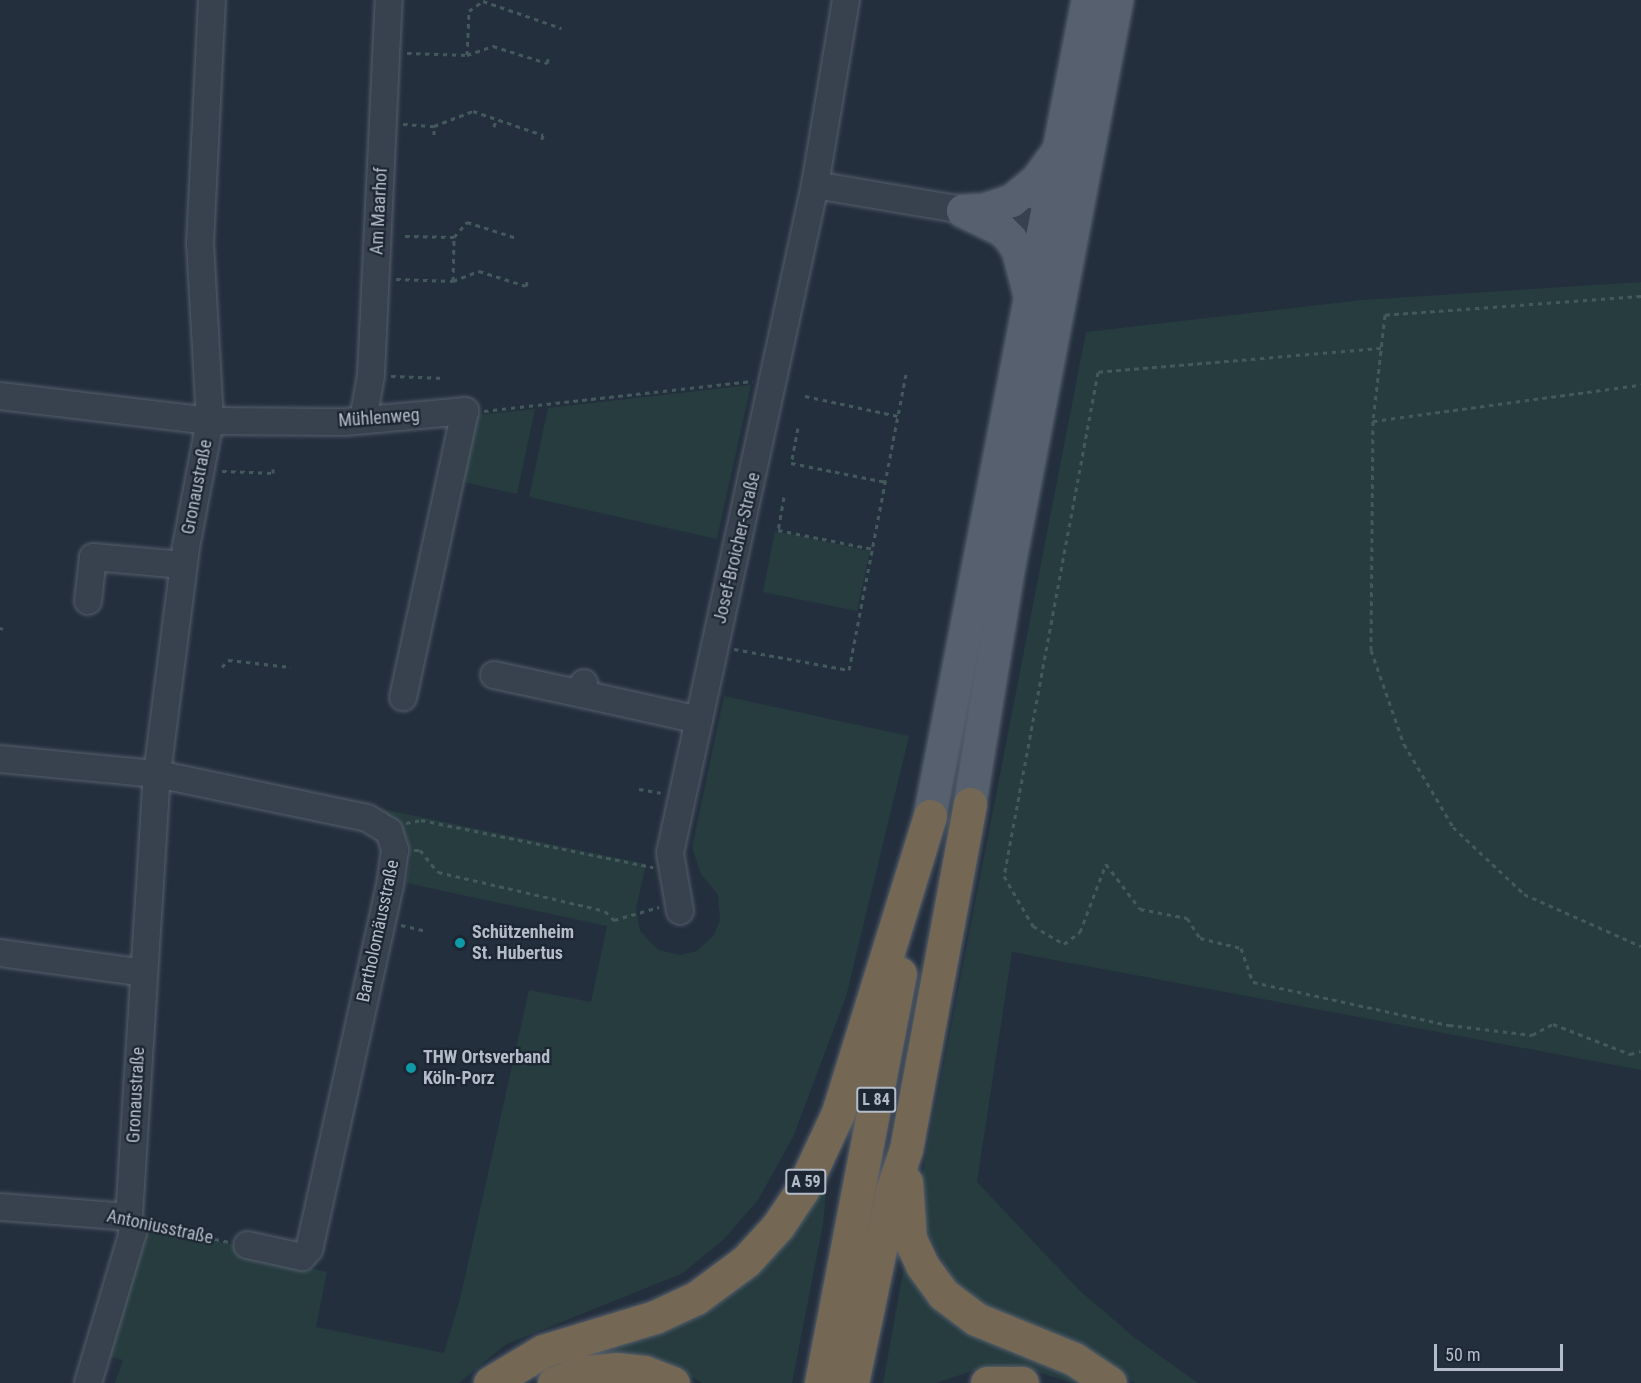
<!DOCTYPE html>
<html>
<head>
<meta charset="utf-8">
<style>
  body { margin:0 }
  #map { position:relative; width:1641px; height:1383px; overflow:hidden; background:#242f3e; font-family:"Roboto Condensed",sans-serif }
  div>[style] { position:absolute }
  .green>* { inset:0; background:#263c3f }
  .path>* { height:3px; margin-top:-1.5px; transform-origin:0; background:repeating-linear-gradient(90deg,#44595c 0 4.5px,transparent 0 9px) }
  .roads { filter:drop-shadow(0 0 2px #565f6c) drop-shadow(0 0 2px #565f6c) }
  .minor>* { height:26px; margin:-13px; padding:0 13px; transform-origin:13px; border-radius:13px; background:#38414e }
  .major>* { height:32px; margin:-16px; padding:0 16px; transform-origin:16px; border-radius:16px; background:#56606e }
  .highway>* { height:33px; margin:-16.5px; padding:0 16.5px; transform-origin:16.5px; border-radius:16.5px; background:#746855 }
  .dots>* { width:16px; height:16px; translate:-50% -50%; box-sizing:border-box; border:3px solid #1d2633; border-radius:50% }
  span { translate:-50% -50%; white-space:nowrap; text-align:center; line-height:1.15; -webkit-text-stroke:4.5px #1d2633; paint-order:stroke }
  .shield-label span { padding:2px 4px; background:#1d2633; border:2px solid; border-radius:4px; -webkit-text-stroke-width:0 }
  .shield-label { font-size:16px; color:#b4bcc9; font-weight:700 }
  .street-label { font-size:18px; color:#b4bcc9 }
  .poi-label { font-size:18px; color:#b4bcc9; font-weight:700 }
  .left { translate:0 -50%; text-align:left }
  .scale { position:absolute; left:1434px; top:1344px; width:129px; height:27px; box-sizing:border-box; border:3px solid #b4bcc9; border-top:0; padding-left:8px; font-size:18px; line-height:21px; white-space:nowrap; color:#b4bcc9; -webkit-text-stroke:4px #1d2633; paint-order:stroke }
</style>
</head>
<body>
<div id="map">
  <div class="green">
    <i style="clip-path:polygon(1641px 282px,1641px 1070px,1012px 952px,977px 1182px,1079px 1290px,1135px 1338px,1198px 1383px,1135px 1383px,1091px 1351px,989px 1313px,955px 1284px,929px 1235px,919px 1191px,1086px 332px,1362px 300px)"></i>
    <i style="clip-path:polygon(751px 385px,717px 539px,529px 497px,548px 408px)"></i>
    <i style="clip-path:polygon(535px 409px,517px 494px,454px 480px,468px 416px)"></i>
    <i style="clip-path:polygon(775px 531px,870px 551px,857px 611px,763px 592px)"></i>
    <i style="clip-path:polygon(724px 696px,909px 736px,846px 997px,793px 1137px,758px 1200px,723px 1240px,683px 1273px,505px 1345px,459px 1383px,115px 1383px,123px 1360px,102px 1355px,146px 1228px,239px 1246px,246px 1254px,327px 1272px,316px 1327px,444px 1353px,460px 1299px,529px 990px,591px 1002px,607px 926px,406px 883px,411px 859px,407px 839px,382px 809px,646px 864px,636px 909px,640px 931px,658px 950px,680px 955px,697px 951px,714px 935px,720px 920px,718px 895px,701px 874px,692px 847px)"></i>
    <i style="clip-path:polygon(829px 1162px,823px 1224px,792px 1383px,702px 1383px,682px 1371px,543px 1372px,525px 1383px,501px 1383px,664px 1321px)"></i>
    <i style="clip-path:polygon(906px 1256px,1098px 1383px,1072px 1383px,1025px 1368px,978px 1369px,936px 1383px,883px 1383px)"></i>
  </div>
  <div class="path">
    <i style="left:407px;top:53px;width:60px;rotate:1.9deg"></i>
    <i style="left:467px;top:55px;width:28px;rotate:-19deg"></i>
    <i style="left:493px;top:46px;width:57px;rotate:17.5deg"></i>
    <i style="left:547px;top:63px;width:6px;rotate:-72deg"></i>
    <i style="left:467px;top:55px;width:44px;rotate:-87.4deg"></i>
    <i style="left:469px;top:11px;width:17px;rotate:-36deg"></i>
    <i style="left:483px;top:1px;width:83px;rotate:19.1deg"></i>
    <i style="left:403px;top:124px;width:31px;rotate:4deg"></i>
    <i style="left:434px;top:126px;width:42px;rotate:-21deg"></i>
    <i style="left:473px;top:111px;width:74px;rotate:18.9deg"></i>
    <i style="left:543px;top:135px;width:7px;rotate:106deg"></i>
    <i style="left:494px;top:127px;width:8px;rotate:-76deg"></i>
    <i style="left:434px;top:135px;width:9px;rotate:-90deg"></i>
    <i style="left:405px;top:236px;width:49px;rotate:1.2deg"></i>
    <i style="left:454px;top:237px;width:20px;rotate:-49deg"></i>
    <i style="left:467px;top:222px;width:52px;rotate:17.7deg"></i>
    <i style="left:396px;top:279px;width:57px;rotate:2deg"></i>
    <i style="left:453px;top:281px;width:28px;rotate:-21deg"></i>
    <i style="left:479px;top:271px;width:49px;rotate:17.7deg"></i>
    <i style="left:526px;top:286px;width:7px;rotate:-74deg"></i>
    <i style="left:453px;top:281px;width:44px;rotate:-88.7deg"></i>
    <i style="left:1641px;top:296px;width:257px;rotate:175.8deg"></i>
    <i style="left:1385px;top:315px;width:107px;rotate:96.5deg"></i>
    <i style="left:1373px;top:421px;width:270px;rotate:-7.7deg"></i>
    <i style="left:1381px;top:348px;width:284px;rotate:175.2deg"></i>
    <i style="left:1098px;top:372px;width:513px;rotate:100.56deg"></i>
    <i style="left:1004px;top:876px;width:58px;rotate:59.9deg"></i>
    <i style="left:1033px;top:926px;width:36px;rotate:30deg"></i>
    <i style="left:1064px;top:944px;width:20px;rotate:-37deg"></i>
    <i style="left:1080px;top:932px;width:73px;rotate:-69.1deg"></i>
    <i style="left:1106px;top:864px;width:56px;rotate:52.9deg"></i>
    <i style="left:1140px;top:909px;width:48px;rotate:10.8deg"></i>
    <i style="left:1187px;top:918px;width:24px;rotate:57deg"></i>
    <i style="left:1200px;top:938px;width:42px;rotate:13.7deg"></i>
    <i style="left:1241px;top:948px;width:36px;rotate:71deg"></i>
    <i style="left:1253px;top:982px;width:201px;rotate:12.4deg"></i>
    <i style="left:1449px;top:1025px;width:84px;rotate:6.9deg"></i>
    <i style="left:1532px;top:1035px;width:24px;rotate:-28deg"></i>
    <i style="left:1553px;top:1024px;width:83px;rotate:21.3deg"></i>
    <i style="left:1630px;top:1054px;width:11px;rotate:-15deg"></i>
    <i style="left:391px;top:376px;width:53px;rotate:2.2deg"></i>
    <i style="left:805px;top:396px;width:95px;rotate:12.1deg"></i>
    <i style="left:484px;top:411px;width:270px;rotate:-6.4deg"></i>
    <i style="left:1373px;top:421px;width:229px;rotate:90.5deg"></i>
    <i style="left:1371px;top:650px;width:100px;rotate:70.7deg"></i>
    <i style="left:1404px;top:744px;width:96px;rotate:59.4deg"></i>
    <i style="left:1453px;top:827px;width:98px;rotate:43.3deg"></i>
    <i style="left:1524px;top:894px;width:128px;rotate:24deg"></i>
    <i style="left:798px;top:428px;width:36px;rotate:101deg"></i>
    <i style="left:791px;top:463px;width:97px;rotate:11.3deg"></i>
    <i style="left:222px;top:471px;width:51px;rotate:2.2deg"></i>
    <i style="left:273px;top:473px;width:4px;rotate:-90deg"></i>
    <i style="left:784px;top:497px;width:34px;rotate:100deg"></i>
    <i style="left:778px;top:530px;width:97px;rotate:11.3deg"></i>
    <i style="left:0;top:628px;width:3px;rotate:18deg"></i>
    <i style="left:734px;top:649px;width:117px;rotate:10.3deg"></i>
    <i style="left:849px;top:670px;width:301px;rotate:-79.1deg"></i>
    <i style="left:222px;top:667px;width:9px;rotate:-49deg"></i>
    <i style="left:228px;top:660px;width:63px;rotate:6.3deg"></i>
    <i style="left:639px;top:789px;width:22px;rotate:10deg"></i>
    <i style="left:406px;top:823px;width:15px;rotate:-11deg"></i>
    <i style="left:421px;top:820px;width:237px;rotate:11.5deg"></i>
    <i style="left:414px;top:850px;width:6px"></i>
    <i style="left:420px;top:850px;width:28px;rotate:51deg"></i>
    <i style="left:438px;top:872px;width:171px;rotate:13.1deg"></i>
    <i style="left:605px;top:911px;width:13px;rotate:45deg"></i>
    <i style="left:614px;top:920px;width:47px;rotate:-16.1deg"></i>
    <i style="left:401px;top:925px;width:23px;rotate:13deg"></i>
    <i style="left:153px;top:1226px;width:78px;rotate:11.9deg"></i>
  </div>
  <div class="roads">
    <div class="minor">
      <i style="left:815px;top:185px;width:253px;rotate:9.6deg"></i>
      <i style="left:0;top:396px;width:211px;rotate:6.8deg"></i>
      <i style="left:210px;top:421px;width:135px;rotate:0.4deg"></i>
      <i style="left:345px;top:422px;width:121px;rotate:-5.2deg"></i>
      <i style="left:465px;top:411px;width:293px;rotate:102.2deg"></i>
      <i style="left:363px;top:420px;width:46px;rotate:-79.9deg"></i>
      <i style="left:371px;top:375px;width:375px;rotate:-87.3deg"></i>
      <i style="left:88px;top:601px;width:44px;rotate:-83.5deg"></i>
      <i style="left:93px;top:557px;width:90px;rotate:5.1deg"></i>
      <i style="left:494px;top:675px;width:90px;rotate:12.2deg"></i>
      <i style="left:584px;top:683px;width:11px;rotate:100deg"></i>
      <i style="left:582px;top:694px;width:120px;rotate:12.5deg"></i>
      <i style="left:0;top:759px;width:158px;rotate:5.5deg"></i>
      <i style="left:157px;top:774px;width:215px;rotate:11.8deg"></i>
      <i style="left:367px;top:818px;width:26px;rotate:31deg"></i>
      <i style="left:389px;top:831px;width:20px;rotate:72deg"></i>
      <i style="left:395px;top:850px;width:35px;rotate:98deg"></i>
      <i style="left:390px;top:885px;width:373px;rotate:102.5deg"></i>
      <i style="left:309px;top:1249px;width:11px;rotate:131deg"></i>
      <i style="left:302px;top:1257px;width:56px;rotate:-167.7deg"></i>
      <i style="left:680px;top:911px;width:59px;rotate:-99.8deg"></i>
      <i style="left:670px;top:853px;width:684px;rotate:-77.75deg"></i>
      <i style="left:815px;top:185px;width:188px;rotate:-80.5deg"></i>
      <i style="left:0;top:953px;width:145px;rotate:7.9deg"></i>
      <i style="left:0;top:1207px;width:129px;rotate:4.4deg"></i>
      <i style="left:88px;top:1383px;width:158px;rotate:-73.4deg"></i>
      <i style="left:133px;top:1232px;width:16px;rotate:-105deg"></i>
      <i style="left:129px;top:1217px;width:444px;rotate:-86.4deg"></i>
      <i style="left:157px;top:774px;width:229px;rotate:-82.7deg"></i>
      <i style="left:186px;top:547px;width:128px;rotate:-79.2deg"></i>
      <i style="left:210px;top:421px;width:177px;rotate:-93.2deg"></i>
      <i style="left:200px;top:244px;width:244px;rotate:-87.2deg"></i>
    </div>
    <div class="major">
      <i style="left:963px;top:211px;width:21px;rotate:-3deg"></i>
      <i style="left:984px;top:210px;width:29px;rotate:-18deg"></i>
      <i style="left:1012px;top:201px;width:34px;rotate:-40deg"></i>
      <i style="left:1038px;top:179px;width:31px;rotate:-54deg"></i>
      <i style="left:963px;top:211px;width:43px;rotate:26deg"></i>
      <i style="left:1002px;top:230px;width:13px;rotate:45deg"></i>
      <i style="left:1011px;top:239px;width:13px;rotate:58deg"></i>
      <i style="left:1018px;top:250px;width:43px;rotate:75.3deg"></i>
      <i style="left:970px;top:804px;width:246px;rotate:-80.7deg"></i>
      <i style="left:1010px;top:561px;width:571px;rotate:-79.2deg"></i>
      <i style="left:930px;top:816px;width:831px;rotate:-79.04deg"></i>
    </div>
    <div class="highway">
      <i style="left:906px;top:1182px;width:57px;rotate:86deg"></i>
      <i style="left:910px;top:1239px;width:29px;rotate:65deg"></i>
      <i style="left:922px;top:1265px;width:36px;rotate:54deg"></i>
      <i style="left:943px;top:1294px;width:41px;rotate:37.1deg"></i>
      <i style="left:976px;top:1319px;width:106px;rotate:22.2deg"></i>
      <i style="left:1074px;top:1359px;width:43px;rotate:33.7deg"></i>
      <i style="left:490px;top:1383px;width:62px;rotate:-31.1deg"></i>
      <i style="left:543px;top:1351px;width:117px;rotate:-16.9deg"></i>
      <i style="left:655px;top:1317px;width:45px;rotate:-24.9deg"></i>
      <i style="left:696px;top:1298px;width:62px;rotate:-36.5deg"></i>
      <i style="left:746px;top:1261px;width:47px;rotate:-47.6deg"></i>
      <i style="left:778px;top:1226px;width:43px;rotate:-56.3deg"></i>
      <i style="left:802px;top:1190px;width:85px;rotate:-64.9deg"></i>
      <i style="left:838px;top:1113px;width:311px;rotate:-72.8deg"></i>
      <i style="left:554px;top:1383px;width:32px;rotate:-20deg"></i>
      <i style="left:584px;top:1372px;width:32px;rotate:-5deg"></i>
      <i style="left:616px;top:1369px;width:28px;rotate:6deg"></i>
      <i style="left:644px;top:1372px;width:31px;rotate:21deg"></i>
      <i style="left:821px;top:1383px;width:417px;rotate:-79.1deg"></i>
      <i style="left:852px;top:1383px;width:196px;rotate:-78.2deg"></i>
      <i style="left:892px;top:1191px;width:44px;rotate:-71.6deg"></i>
      <i style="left:906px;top:1149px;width:351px;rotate:-79.5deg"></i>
      <i style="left:987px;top:1383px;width:35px"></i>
    </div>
  </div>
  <div class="dots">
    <i style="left:460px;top:943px;background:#0f9aa8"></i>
    <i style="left:411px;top:1068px;background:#0f9aa8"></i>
  </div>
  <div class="shield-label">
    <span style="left:876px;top:1100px">L 84</span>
    <span style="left:806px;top:1182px">A 59</span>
  </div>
  <div class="street-label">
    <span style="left:379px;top:211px;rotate:-87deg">Am Maarhof</span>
    <span style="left:379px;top:418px;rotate:-4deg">Mühlenweg</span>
    <span style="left:197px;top:487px;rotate:-79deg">Gronaustraße</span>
    <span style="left:737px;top:548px;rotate:-77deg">Josef-Broicher-Straße</span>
    <span style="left:378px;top:931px;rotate:-78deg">Bartholomäusstraße</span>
    <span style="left:136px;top:1095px;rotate:-87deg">Gronaustraße</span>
    <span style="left:160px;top:1227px;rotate:12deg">Antoniusstraße</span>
  </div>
  <div class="poi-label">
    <span class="left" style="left:472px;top:943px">Schützenheim<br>St. Hubertus</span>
    <span class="left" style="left:423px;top:1068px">THW Ortsverband<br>Köln-Porz</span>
  </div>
  <div class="scale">50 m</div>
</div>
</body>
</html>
